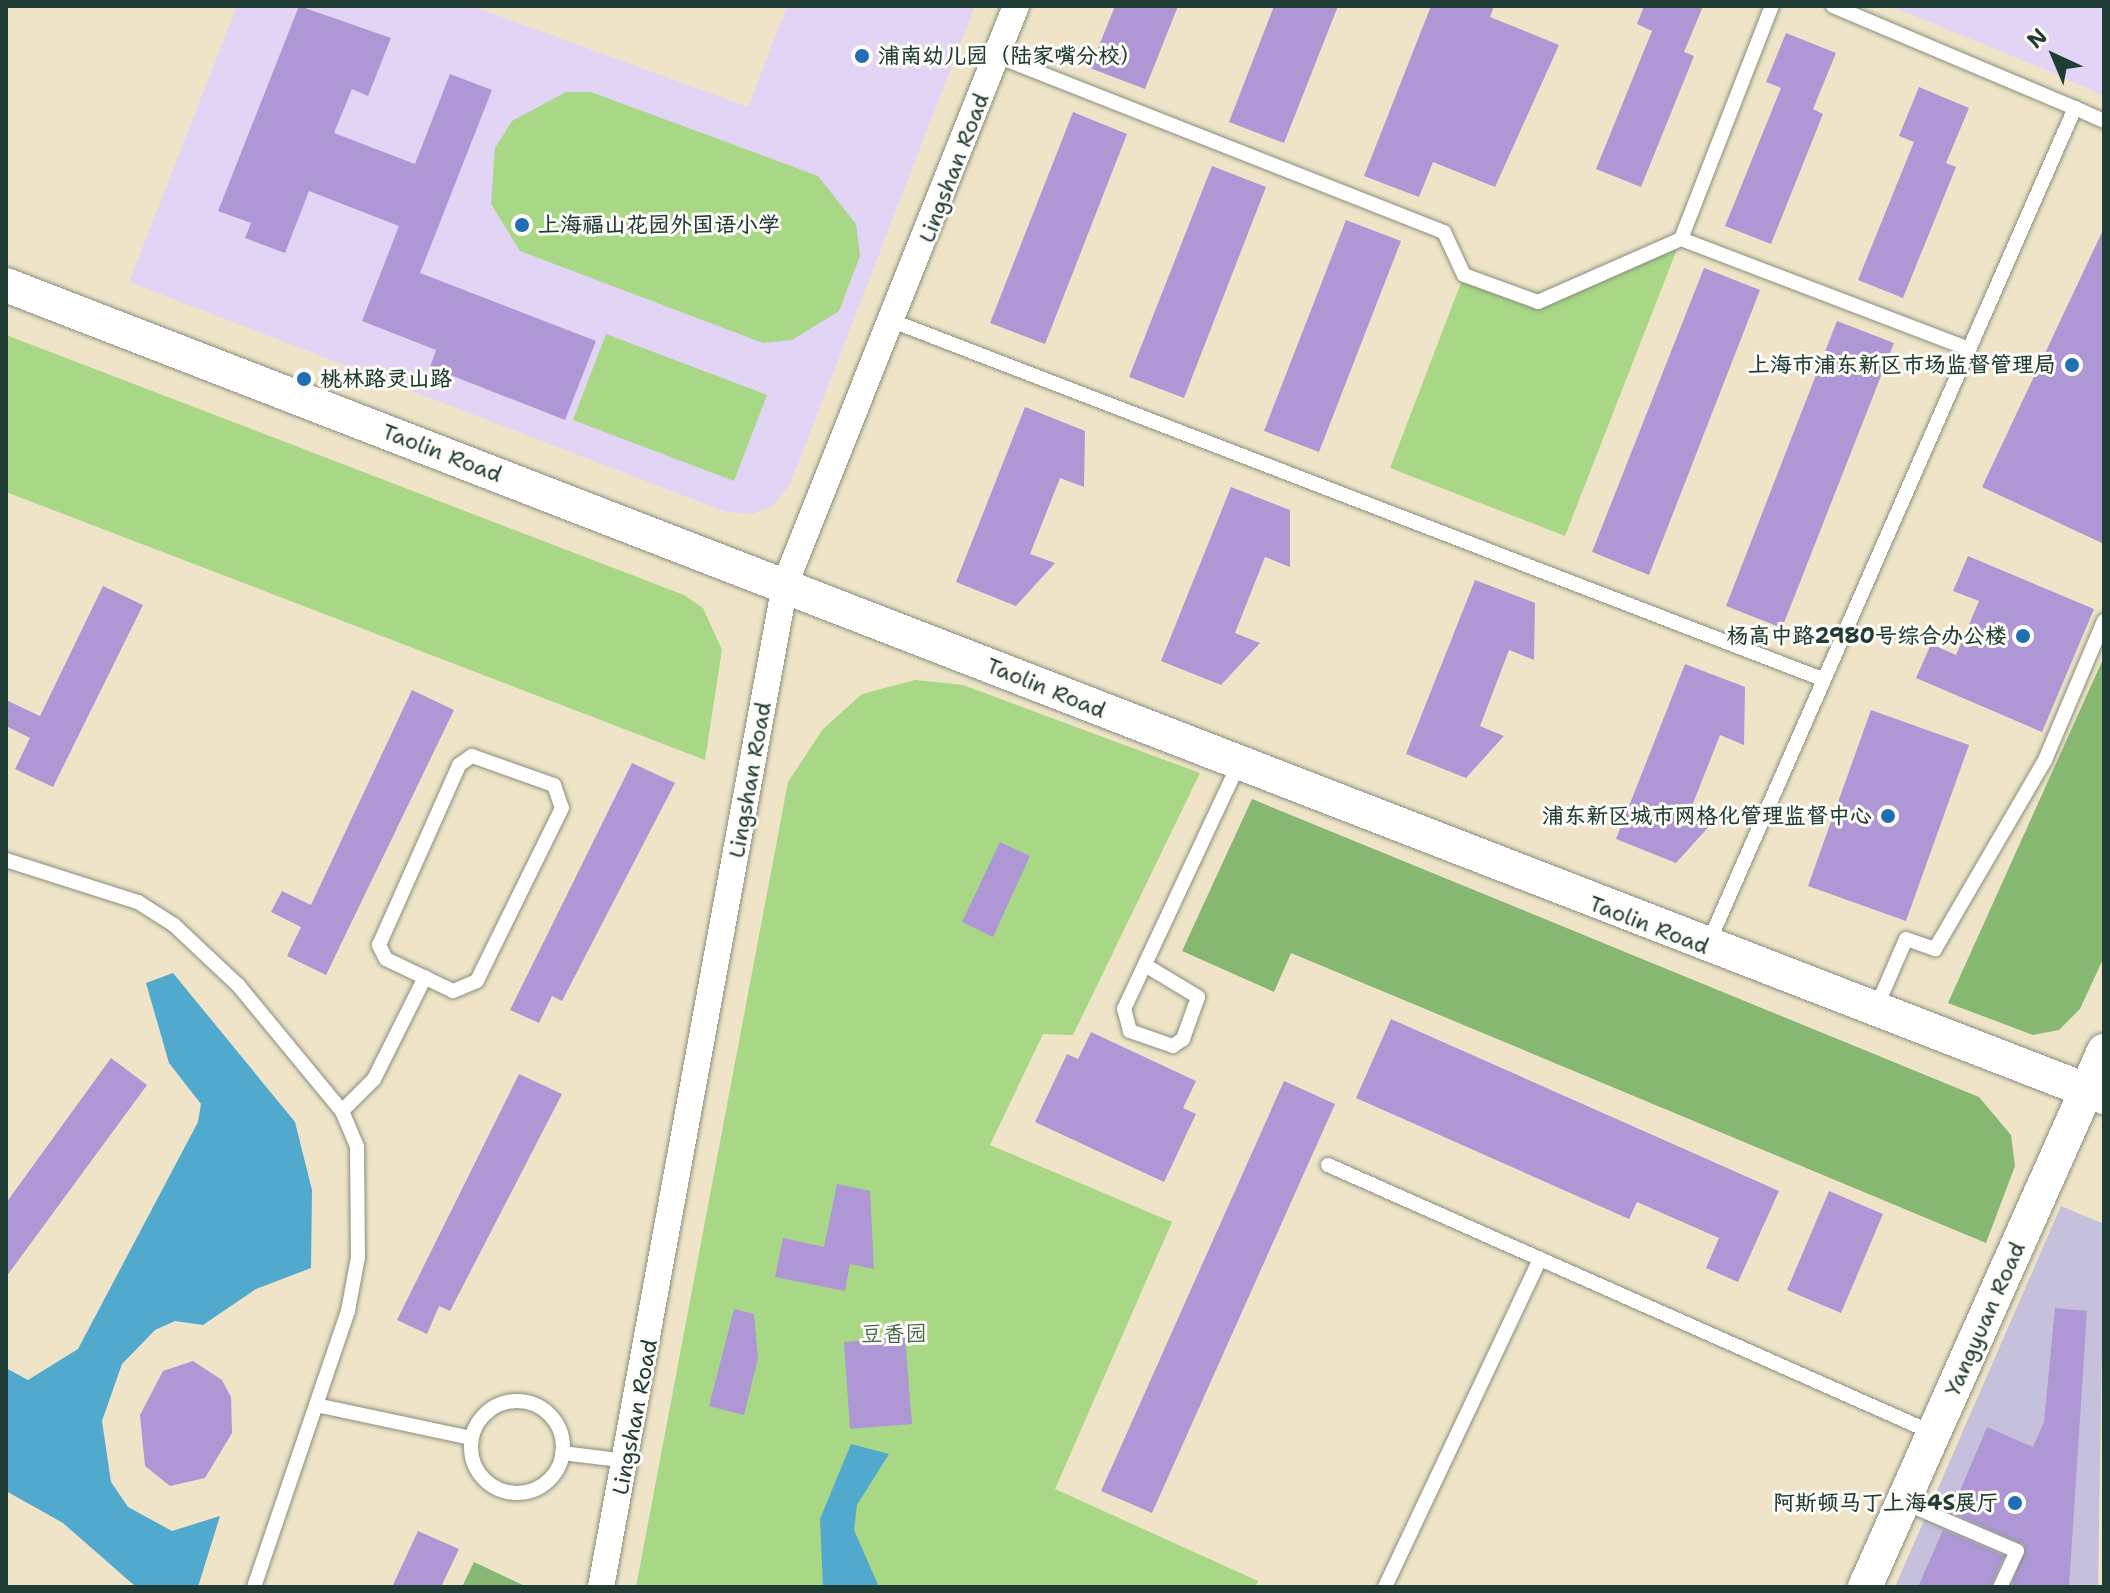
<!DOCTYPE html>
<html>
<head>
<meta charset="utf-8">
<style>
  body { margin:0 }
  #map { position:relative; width:2110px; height:1593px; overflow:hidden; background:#efe4c8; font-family:"Shantell Sans","LXGW WenKai TC",sans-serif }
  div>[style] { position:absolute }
  .built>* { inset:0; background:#e1d4f4 }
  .industrial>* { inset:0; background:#c5c0db }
  .green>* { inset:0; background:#a8d785 }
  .forest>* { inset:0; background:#86b872 }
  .water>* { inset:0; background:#51a9ce }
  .building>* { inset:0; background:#af97d5 }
  .roads { filter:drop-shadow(0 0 2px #87907e) drop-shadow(0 0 2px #87907e) }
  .service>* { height:14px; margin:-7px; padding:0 7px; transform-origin:7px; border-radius:7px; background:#fff }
  .service>.ring { margin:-7px; padding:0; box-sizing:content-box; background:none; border:14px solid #fff; border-radius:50% }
  .minor>* { height:26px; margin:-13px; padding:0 13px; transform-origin:13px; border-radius:13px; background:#fff }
  .tertiary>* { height:34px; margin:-17px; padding:0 17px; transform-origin:17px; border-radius:17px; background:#fff }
  .dots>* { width:22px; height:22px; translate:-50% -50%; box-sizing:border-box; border:4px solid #fdfcf7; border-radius:50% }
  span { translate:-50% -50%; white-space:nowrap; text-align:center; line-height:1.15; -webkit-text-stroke:6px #fdfcf7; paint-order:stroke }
  .poi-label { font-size:22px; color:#1f3d34; font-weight:700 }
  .left { translate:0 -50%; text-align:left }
  .right { translate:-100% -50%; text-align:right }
  .street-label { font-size:22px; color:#1f3d34 }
  .park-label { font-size:22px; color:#416448 }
  .frame { position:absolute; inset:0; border:8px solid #1f3d34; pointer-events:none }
  .north { position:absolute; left:2014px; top:16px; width:80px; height:80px; -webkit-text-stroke:6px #fdfcf7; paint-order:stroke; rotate:316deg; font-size:22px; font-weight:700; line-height:32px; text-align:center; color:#1f3d34 }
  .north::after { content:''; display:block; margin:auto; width:28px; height:36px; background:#1f3d34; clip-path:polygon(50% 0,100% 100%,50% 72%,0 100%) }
</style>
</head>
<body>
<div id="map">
  <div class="built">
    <i style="clip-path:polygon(237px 6px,472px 6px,748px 107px,787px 6px,975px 6px,791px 482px,774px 505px,753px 514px,726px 512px,129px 282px)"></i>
    <i style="clip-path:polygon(1891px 6px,2104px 6px,2104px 96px,2056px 74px)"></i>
  </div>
  <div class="industrial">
    <i style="clip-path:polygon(2061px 1206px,2104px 1224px,2098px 1587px,1895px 1587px)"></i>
  </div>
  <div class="green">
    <i style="clip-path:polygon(566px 92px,591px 92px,818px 176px,856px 224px,860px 256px,839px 311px,792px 340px,763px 343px,520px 251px,491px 204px,495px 148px,512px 121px)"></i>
    <i style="clip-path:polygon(1681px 239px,1565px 536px,1390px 468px,1464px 275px,1538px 302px)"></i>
    <i style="clip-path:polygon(606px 334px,767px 395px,734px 481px,573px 420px)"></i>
    <i style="clip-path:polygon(6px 335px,684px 595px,703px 608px,722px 650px,705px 760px,6px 492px)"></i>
    <i style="clip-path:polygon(915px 680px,963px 685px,1200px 773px,1073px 1035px,1043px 1034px,990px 1145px,1172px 1222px,1055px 1489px,1258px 1581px,1255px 1587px,636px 1587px,788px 782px,823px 729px,862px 694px)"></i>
  </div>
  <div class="forest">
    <i style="clip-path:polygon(2104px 657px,2104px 957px,2080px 1009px,2059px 1030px,2033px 1035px,1948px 1003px)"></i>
    <i style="clip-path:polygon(1252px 799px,1979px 1097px,2011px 1135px,2015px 1166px,1986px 1243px,1291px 953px,1274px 992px,1182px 951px)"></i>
    <i style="clip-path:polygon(474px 1562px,527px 1587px,462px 1587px)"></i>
  </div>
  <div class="water">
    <i style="clip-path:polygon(173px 973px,295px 1122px,312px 1190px,311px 1268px,256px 1289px,203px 1325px,175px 1321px,155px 1330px,122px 1364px,102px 1421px,111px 1482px,128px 1507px,172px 1531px,220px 1516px,198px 1587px,136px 1587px,63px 1523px,6px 1491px,6px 1368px,28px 1380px,78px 1349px,198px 1122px,201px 1104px,169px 1063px,146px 983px)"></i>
    <i style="clip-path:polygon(851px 1444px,889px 1454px,857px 1505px,854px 1530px,879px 1587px,823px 1587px,820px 1519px)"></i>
  </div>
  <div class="building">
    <i style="clip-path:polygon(299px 6px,391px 38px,368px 96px,352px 89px,334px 133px,415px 164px,450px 74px,492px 90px,420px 273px,596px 341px,565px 420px,430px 367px,436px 350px,362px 321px,399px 226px,309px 191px,285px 253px,245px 238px,251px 223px,218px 211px)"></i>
    <i style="clip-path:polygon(1115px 6px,1178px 6px,1145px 89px,1090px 68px)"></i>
    <i style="clip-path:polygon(1274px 6px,1338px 6px,1284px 143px,1229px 122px)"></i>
    <i style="clip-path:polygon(1431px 6px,1494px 6px,1490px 17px,1559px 45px,1495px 187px,1433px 162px,1419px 197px,1364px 176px)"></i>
    <i style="clip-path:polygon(1644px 6px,1703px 6px,1684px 52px,1694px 56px,1641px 187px,1596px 169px,1652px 31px,1637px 24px)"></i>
    <i style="clip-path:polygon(1786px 33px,1836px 53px,1813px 109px,1823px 114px,1771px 244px,1725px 226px,1781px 88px,1766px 82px)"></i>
    <i style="clip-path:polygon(1919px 87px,1969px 108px,1946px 163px,1956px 167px,1903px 298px,1858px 280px,1914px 142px,1899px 136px)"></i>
    <i style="clip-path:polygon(1073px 112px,1127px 134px,1045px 344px,990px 323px)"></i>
    <i style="clip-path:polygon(1212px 166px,1266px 187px,1184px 398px,1129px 377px)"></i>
    <i style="clip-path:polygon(1346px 220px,1401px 241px,1319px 452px,1264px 431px)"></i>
    <i style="clip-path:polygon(2104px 228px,2104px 544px,1982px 487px)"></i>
    <i style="clip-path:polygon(1704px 268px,1760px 290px,1649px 575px,1592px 552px)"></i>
    <i style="clip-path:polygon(1837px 321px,1894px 343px,1782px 628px,1726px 606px)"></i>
    <i style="clip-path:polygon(1025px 407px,1085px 431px,1084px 487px,1060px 478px,1030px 554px,1055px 563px,1016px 606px,956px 582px)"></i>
    <i style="clip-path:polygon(1231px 487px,1290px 510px,1290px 567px,1265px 557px,1235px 633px,1260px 643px,1221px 685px,1161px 661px)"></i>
    <i style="clip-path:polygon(1968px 556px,2094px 609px,2042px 732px,1916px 678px,1931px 644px,1956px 655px,1979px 601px,1953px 591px)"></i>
    <i style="clip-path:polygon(1475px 580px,1535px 603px,1534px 660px,1509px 650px,1480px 726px,1504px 736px,1466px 778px,1406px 754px)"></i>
    <i style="clip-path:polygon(103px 586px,143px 605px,53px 787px,15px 769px,30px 738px,6px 726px,6px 700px,40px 716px)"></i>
    <i style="clip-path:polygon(1685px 664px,1745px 687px,1744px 745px,1720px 735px,1690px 811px,1714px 821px,1676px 863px,1616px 839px)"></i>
    <i style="clip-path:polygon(412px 690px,454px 710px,326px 975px,287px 956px,301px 927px,271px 912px,282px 891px,311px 905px)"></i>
    <i style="clip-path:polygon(1871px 710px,1969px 745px,1906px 921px,1808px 886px)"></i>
    <i style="clip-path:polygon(632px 763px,675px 783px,562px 1001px,552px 996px,539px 1023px,510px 1010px)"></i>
    <i style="clip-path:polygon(1000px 842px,1030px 856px,993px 937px,962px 922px)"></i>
    <i style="clip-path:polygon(1391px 1019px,1779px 1191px,1738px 1282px,1706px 1268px,1719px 1238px,1637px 1202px,1629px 1219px,1356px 1098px)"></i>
    <i style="clip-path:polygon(1091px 1032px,1196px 1081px,1183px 1108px,1196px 1114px,1164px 1182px,1035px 1122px,1067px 1054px,1078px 1059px)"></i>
    <i style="clip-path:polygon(111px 1058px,147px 1085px,6px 1277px,6px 1203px)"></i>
    <i style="clip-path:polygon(519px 1074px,562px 1094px,450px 1311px,439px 1306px,427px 1334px,397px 1320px)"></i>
    <i style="clip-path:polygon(1284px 1081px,1335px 1104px,1152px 1513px,1101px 1491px)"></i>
    <i style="clip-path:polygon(837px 1184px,870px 1191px,874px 1269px,850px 1264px,845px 1291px,775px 1277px,783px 1238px,824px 1247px)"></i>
    <i style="clip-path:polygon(1829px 1191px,1883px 1214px,1841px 1313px,1787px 1290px)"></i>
    <i style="clip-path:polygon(2055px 1308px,2087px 1311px,2069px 1587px,2011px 1587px,2025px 1545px,1951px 1512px,1987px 1427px,2033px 1447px,2044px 1422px)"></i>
    <i style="clip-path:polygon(734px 1309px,754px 1314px,758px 1358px,744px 1415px,709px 1406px)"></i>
    <i style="clip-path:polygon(905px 1337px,912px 1424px,850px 1429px,844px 1342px)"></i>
    <i style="clip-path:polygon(193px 1361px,222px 1380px,231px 1397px,232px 1433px,205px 1478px,170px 1486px,145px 1466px,140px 1415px,163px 1371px)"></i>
    <i style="clip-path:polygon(1943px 1530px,2004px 1556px,1990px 1587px,1918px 1587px)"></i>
    <i style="clip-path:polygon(418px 1531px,459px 1549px,441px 1587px,392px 1587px)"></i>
  </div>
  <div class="roads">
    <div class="service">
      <i style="left:1833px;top:6px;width:263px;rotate:22.9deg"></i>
      <i style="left:997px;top:56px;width:480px;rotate:21.5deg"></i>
      <i style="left:1444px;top:232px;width:47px;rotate:65.1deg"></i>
      <i style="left:1464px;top:275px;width:79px;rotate:20deg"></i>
      <i style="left:1538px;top:302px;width:156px;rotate:-23.8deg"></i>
      <i style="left:1681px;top:239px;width:308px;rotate:20.9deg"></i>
      <i style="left:1681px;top:239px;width:250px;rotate:-68.7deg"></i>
      <i style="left:895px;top:322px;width:993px;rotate:21.06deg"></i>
      <i style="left:472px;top:756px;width:87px;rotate:19.5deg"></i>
      <i style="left:554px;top:785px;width:24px;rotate:71deg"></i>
      <i style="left:562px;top:808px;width:193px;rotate:116.2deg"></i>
      <i style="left:477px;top:981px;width:26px;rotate:157deg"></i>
      <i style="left:453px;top:991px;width:74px;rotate:-154.5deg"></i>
      <i style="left:386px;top:959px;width:16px;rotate:-117deg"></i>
      <i style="left:379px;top:945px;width:197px;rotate:-66deg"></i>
      <i style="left:459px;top:765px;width:16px;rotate:-35deg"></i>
      <i style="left:6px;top:860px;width:139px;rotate:17.7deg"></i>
      <i style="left:138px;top:902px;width:43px;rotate:32.6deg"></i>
      <i style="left:174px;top:925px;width:88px;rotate:43.2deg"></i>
      <i style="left:238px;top:985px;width:163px;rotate:50.5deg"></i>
      <i style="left:342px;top:1111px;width:39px;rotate:67deg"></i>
      <i style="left:357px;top:1147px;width:110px;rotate:89.5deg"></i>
      <i style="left:358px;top:1257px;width:55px;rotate:100.5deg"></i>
      <i style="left:348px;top:1311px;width:292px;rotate:108.8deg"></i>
      <i style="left:1708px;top:944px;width:913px;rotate:-66.3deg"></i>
      <i style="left:2075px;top:108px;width:32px;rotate:24deg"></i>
      <i style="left:1145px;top:965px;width:62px;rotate:31.1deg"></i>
      <i style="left:1198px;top:997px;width:45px;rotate:109.7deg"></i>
      <i style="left:1183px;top:1039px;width:12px;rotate:145deg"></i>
      <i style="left:1173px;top:1046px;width:46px;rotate:-160.8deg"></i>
      <i style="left:1130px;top:1031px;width:23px;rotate:-105deg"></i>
      <i style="left:1124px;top:1009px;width:271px;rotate:-64.9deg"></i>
      <i style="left:1876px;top:1008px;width:75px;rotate:-66.5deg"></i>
      <i style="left:1906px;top:939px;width:31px;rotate:19deg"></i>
      <i style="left:1935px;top:949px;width:219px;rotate:-59.8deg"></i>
      <i style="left:2045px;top:760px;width:151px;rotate:-67deg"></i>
      <i style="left:342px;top:1111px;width:45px;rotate:-45deg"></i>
      <i style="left:374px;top:1079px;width:114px;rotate:-63.4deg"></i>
      <i style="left:1328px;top:1165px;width:662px;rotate:23.89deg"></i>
      <i class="ring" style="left:471px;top:1401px;width:78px;height:78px"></i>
      <i style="left:316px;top:1405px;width:158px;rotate:12deg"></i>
      <i style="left:562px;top:1453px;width:65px;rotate:7deg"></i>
      <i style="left:1903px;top:1502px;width:124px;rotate:23.3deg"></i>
      <i style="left:2017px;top:1551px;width:40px;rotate:115deg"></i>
      <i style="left:1385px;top:1587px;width:363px;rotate:-64.7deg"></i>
    </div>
    <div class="minor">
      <i style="left:601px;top:1587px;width:1020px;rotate:-79.6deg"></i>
      <i style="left:785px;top:584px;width:622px;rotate:-68.22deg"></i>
    </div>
    <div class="tertiary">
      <i style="left:6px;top:285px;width:2250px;rotate:21.16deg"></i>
      <i style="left:1865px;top:1587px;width:587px;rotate:-65.97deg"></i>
    </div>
  </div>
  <div class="dots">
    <i style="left:862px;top:56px;background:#1f6fb2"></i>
    <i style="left:522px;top:225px;background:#1f6fb2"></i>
    <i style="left:2072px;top:365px;background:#1f6fb2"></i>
    <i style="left:304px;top:379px;background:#1f6fb2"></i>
    <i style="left:2023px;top:636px;background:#1f6fb2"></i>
    <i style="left:1888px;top:816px;background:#1f6fb2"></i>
    <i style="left:2015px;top:1503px;background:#1f6fb2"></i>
  </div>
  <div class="poi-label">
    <span class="left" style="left:878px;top:56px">浦南幼儿园（陆家嘴分校）</span>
    <span class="left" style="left:538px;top:225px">上海福山花园外国语小学</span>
    <span class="right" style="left:2056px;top:365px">上海市浦东新区市场监督管理局</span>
    <span class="left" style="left:320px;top:379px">桃林路灵山路</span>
    <span class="right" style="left:2007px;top:636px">杨高中路2980号综合办公楼</span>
    <span class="right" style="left:1872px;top:816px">浦东新区城市网格化管理监督中心</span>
    <span class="right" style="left:1999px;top:1503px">阿斯顿马丁上海4S展厅</span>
  </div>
  <div class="street-label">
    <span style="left:954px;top:168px;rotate:-69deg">Lingshan Road</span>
    <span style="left:442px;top:453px;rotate:21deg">Taolin Road</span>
    <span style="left:1046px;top:688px;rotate:22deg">Taolin Road</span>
    <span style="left:750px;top:780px;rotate:-80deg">Lingshan Road</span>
    <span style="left:1649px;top:925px;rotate:21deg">Taolin Road</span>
    <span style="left:1985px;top:1319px;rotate:-66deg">Yangyuan Road</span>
    <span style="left:635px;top:1417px;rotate:-79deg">Lingshan Road</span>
  </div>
  <div class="park-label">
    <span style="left:894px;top:1334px">豆香园</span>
  </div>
  <div class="frame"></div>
  <div class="north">N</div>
</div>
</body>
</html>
